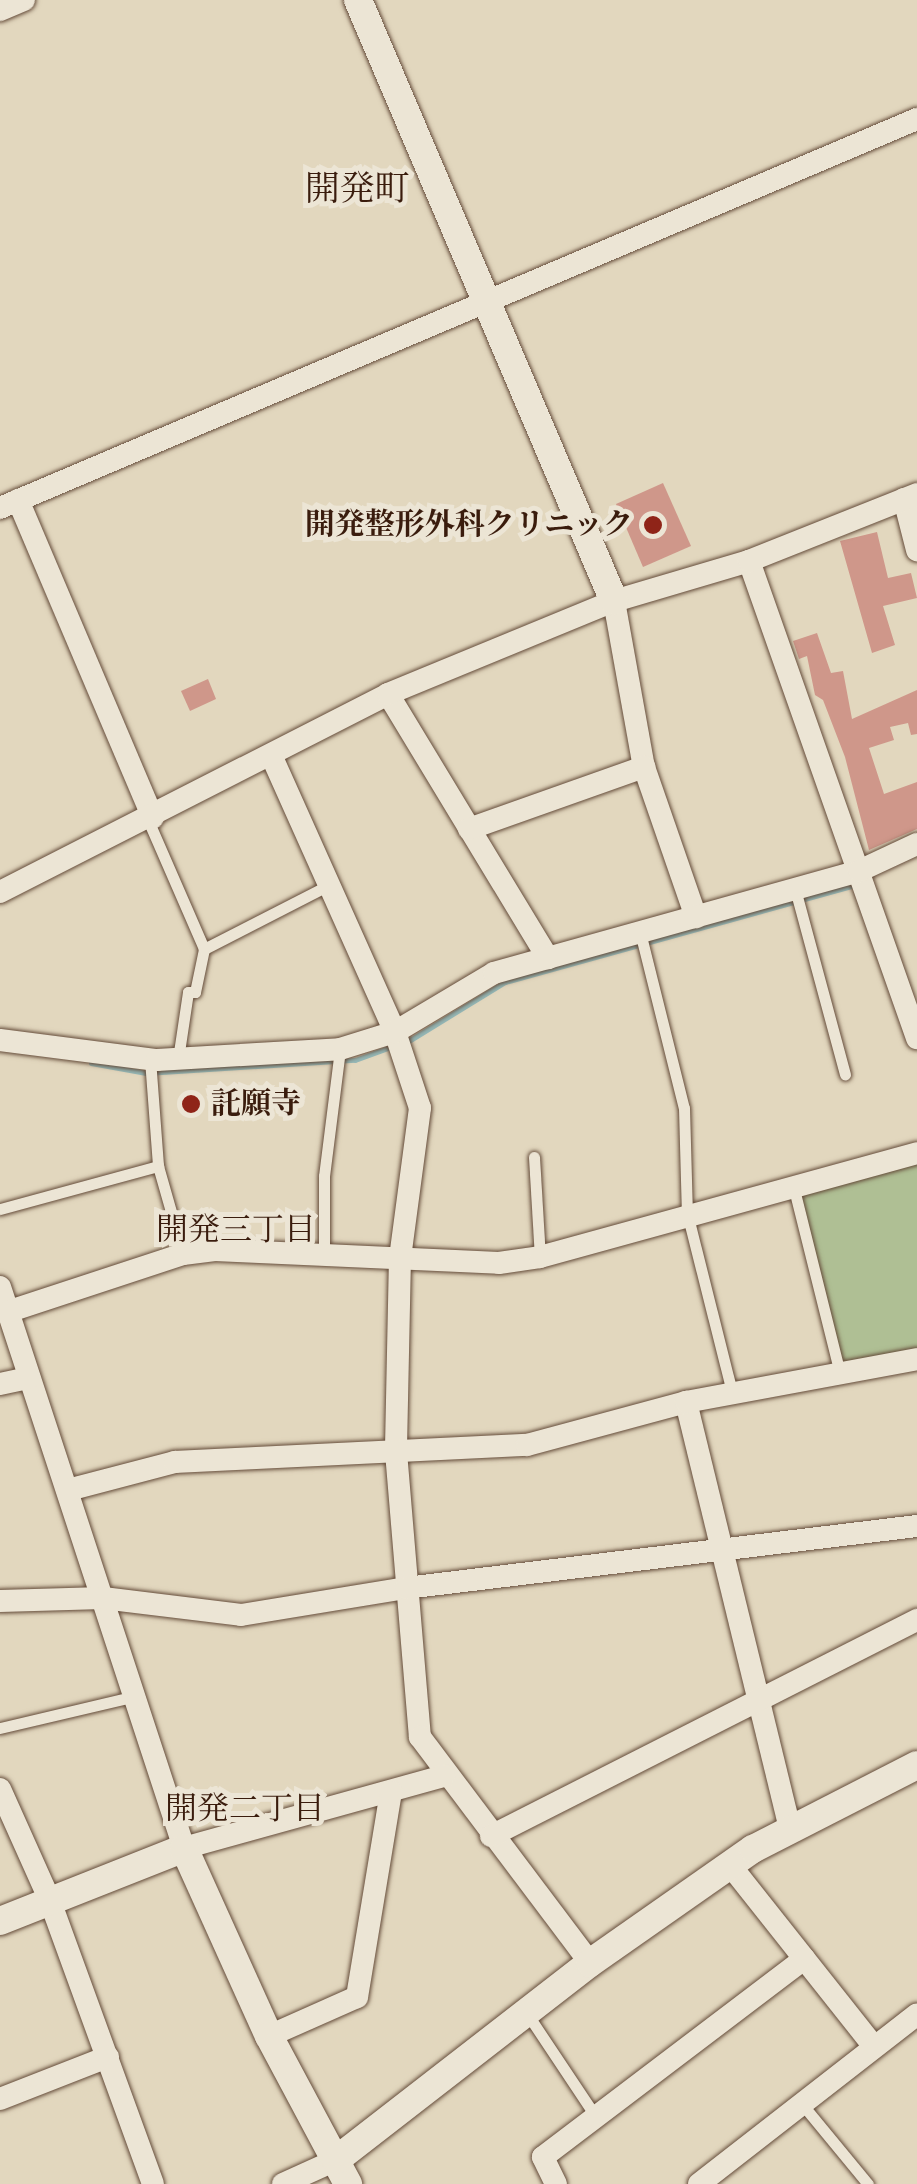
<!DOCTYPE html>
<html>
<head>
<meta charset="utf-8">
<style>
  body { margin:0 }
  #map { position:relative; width:917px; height:2184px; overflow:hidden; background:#e2d7be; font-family:"Libre Bodoni","Noto Serif JP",serif }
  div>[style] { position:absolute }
  .green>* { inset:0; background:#afbf94 }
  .stream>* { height:5px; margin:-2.5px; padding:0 2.5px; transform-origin:2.5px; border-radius:2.5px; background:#95b8b7 }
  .building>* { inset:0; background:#cf978a }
  .roads { filter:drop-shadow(0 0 2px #644b39) drop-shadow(0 0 2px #644b39) }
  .service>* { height:11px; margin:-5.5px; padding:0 5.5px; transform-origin:5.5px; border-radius:5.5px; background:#ece5d5 }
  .minor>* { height:22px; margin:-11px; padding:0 11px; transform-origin:11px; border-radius:11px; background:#ece5d5 }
  .tertiary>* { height:28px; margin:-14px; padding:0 14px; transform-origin:14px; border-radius:14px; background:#ece5d5 }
  .dots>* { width:28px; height:28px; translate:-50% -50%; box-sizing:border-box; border:5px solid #ece5d5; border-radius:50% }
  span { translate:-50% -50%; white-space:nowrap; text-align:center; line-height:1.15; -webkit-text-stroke:10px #ece5d5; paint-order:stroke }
  .poi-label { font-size:30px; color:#3a1c0d; font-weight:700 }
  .right { translate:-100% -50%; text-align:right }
  .left { translate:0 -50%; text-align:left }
  .neighbourhood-label { font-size:32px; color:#3a1c0d }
  .quarter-label { font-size:35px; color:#3a1c0d }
</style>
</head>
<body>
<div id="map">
  <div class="green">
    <i style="clip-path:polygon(917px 1153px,917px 1359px,839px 1369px,797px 1184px)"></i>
  </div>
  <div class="stream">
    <i style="left:407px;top:1042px;width:115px;rotate:-31.5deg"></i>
    <i style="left:505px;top:982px;width:363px;rotate:-15.5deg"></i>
    <i style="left:91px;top:1063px;width:56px;rotate:10.3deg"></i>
    <i style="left:146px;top:1073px;width:209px;rotate:-3.6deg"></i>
    <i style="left:355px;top:1060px;width:38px;rotate:-20deg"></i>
  </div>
  <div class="building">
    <i style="clip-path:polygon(663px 483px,691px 546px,643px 567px,616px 504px)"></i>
    <i style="clip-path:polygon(877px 532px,888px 578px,911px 573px,917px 598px,883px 606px,895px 645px,872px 653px,840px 541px)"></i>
    <i style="clip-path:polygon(817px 633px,831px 673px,843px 671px,852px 719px,917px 690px,917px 734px,911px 735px,908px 723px,890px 727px,894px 740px,869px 748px,884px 794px,917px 782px,917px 829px,869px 850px,845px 757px,823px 700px,815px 695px,807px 656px,799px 659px,793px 641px)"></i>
    <i style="clip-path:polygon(208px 679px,216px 699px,190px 711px,181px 691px)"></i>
  </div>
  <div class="roads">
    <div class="service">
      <i style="left:148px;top:820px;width:141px;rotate:66.5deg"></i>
      <i style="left:204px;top:949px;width:44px;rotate:101.8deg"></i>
      <i style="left:195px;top:992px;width:7px;rotate:180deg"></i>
      <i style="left:188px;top:992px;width:68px;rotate:98.5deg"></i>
      <i style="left:795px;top:889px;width:192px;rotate:74.9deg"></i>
      <i style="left:640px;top:932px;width:181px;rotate:76deg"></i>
      <i style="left:684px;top:1108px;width:105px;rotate:88.4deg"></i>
      <i style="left:687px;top:1213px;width:185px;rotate:75.9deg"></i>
      <i style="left:204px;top:949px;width:140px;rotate:-27.1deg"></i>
      <i style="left:150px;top:1059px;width:107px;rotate:85.7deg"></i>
      <i style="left:158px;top:1166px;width:91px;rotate:74.1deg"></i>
      <i style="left:534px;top:1157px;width:100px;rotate:86.6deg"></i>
      <i style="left:793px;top:1185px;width:190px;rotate:76deg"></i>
      <i style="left:0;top:1209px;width:164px;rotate:-15.2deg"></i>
      <i style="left:324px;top:1254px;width:78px;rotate:-90deg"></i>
      <i style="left:324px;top:1176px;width:128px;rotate:-82.8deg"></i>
      <i style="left:0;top:1728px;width:139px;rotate:-13.3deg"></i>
      <i style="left:526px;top:2012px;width:126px;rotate:56.3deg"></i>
      <i style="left:802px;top:2104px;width:104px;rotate:50.5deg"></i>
    </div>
    <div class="minor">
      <i style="left:0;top:10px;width:26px;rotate:-23deg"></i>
      <i style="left:904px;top:499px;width:53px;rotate:75.7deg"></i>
      <i style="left:18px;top:500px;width:345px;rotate:67deg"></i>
      <i style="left:0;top:508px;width:996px;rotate:-22.99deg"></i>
      <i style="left:749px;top:561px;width:506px;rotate:70.6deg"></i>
      <i style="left:614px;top:601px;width:169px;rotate:79.8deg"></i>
      <i style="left:644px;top:767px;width:159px;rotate:70.9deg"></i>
      <i style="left:388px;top:694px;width:309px;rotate:58.8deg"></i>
      <i style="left:271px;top:755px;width:303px;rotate:65.9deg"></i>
      <i style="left:395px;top:1032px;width:80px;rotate:71.8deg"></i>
      <i style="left:420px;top:1108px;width:150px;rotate:97.6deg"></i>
      <i style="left:400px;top:1257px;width:195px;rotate:91.2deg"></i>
      <i style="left:396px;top:1452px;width:286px;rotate:85.2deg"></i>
      <i style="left:420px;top:1737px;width:283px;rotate:53deg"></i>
      <i style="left:469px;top:829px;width:186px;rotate:-19.5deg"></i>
      <i style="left:0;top:892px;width:436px;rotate:-27deg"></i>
      <i style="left:388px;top:694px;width:244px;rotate:-22.4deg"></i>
      <i style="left:614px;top:601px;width:141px;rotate:-16.5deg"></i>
      <i style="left:749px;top:561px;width:181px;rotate:-21.7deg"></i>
      <i style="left:0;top:1040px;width:158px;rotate:7.3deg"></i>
      <i style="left:157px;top:1060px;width:183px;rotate:-3.4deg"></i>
      <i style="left:340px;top:1049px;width:58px;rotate:-17.2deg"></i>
      <i style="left:395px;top:1032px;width:115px;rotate:-30.8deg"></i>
      <i style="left:494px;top:973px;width:379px;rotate:-15.6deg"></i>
      <i style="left:859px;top:871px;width:64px;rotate:-25deg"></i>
      <i style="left:0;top:1287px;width:590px;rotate:71.84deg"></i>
      <i style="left:184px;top:1848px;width:270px;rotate:-15.5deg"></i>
      <i style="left:10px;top:1311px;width:182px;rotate:-18.2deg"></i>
      <i style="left:183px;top:1254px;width:32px;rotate:-7deg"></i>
      <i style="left:215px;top:1250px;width:284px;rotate:2.6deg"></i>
      <i style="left:499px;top:1263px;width:41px;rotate:-8.3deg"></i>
      <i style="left:540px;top:1257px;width:391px;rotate:-15.4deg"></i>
      <i style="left:0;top:1384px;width:30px;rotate:-12deg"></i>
      <i style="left:686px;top:1402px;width:439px;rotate:76.3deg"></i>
      <i style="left:68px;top:1490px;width:111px;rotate:-14.7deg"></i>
      <i style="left:175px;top:1462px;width:352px;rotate:-2.8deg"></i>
      <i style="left:527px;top:1445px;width:165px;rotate:-15.1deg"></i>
      <i style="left:686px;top:1402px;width:235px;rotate:-10.5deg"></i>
      <i style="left:0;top:1601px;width:103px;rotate:-1.7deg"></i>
      <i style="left:103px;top:1598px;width:139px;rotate:7deg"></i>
      <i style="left:241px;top:1615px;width:167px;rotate:-9.3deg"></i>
      <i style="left:406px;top:1588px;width:515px;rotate:-6.92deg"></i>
      <i style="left:0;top:1789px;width:123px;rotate:65.9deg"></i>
      <i style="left:50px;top:1901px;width:301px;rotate:70deg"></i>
      <i style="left:491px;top:1836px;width:478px;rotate:-26.9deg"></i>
      <i style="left:730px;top:1865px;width:232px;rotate:51.6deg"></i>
      <i style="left:269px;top:2036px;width:96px;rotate:-23.9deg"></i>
      <i style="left:357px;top:1997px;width:208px;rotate:-80.6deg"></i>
      <i style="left:0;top:2099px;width:116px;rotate:-21.3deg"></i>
      <i style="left:283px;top:2184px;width:58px;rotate:-24.4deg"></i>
      <i style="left:556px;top:2184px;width:30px;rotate:-116deg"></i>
      <i style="left:543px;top:2157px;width:328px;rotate:-37.2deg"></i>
      <i style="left:699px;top:2184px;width:276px;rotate:-37.9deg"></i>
    </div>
    <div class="tertiary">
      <i style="left:358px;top:0;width:653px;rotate:66.93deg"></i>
      <i style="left:0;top:1921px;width:198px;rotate:-21.6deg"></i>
      <i style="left:184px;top:1848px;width:206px;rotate:65.7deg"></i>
      <i style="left:269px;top:2036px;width:168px;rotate:61.9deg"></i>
      <i style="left:336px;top:2160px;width:321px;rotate:-37.8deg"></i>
      <i style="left:590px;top:1963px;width:199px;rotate:-35deg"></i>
      <i style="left:753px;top:1849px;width:184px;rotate:-27.1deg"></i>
    </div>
  </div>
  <div class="dots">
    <i style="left:653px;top:525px;background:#8f2418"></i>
    <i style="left:191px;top:1104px;background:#8f2418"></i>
  </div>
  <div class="poi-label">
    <span class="right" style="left:633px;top:525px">開発整形外科クリニック</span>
    <span class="left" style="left:211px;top:1104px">託願寺</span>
  </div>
  <div class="neighbourhood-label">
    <span style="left:236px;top:1230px">開発三丁目</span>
    <span style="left:245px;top:1809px">開発二丁目</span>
  </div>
  <div class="quarter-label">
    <span style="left:357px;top:190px">開発町</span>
  </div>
</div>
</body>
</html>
